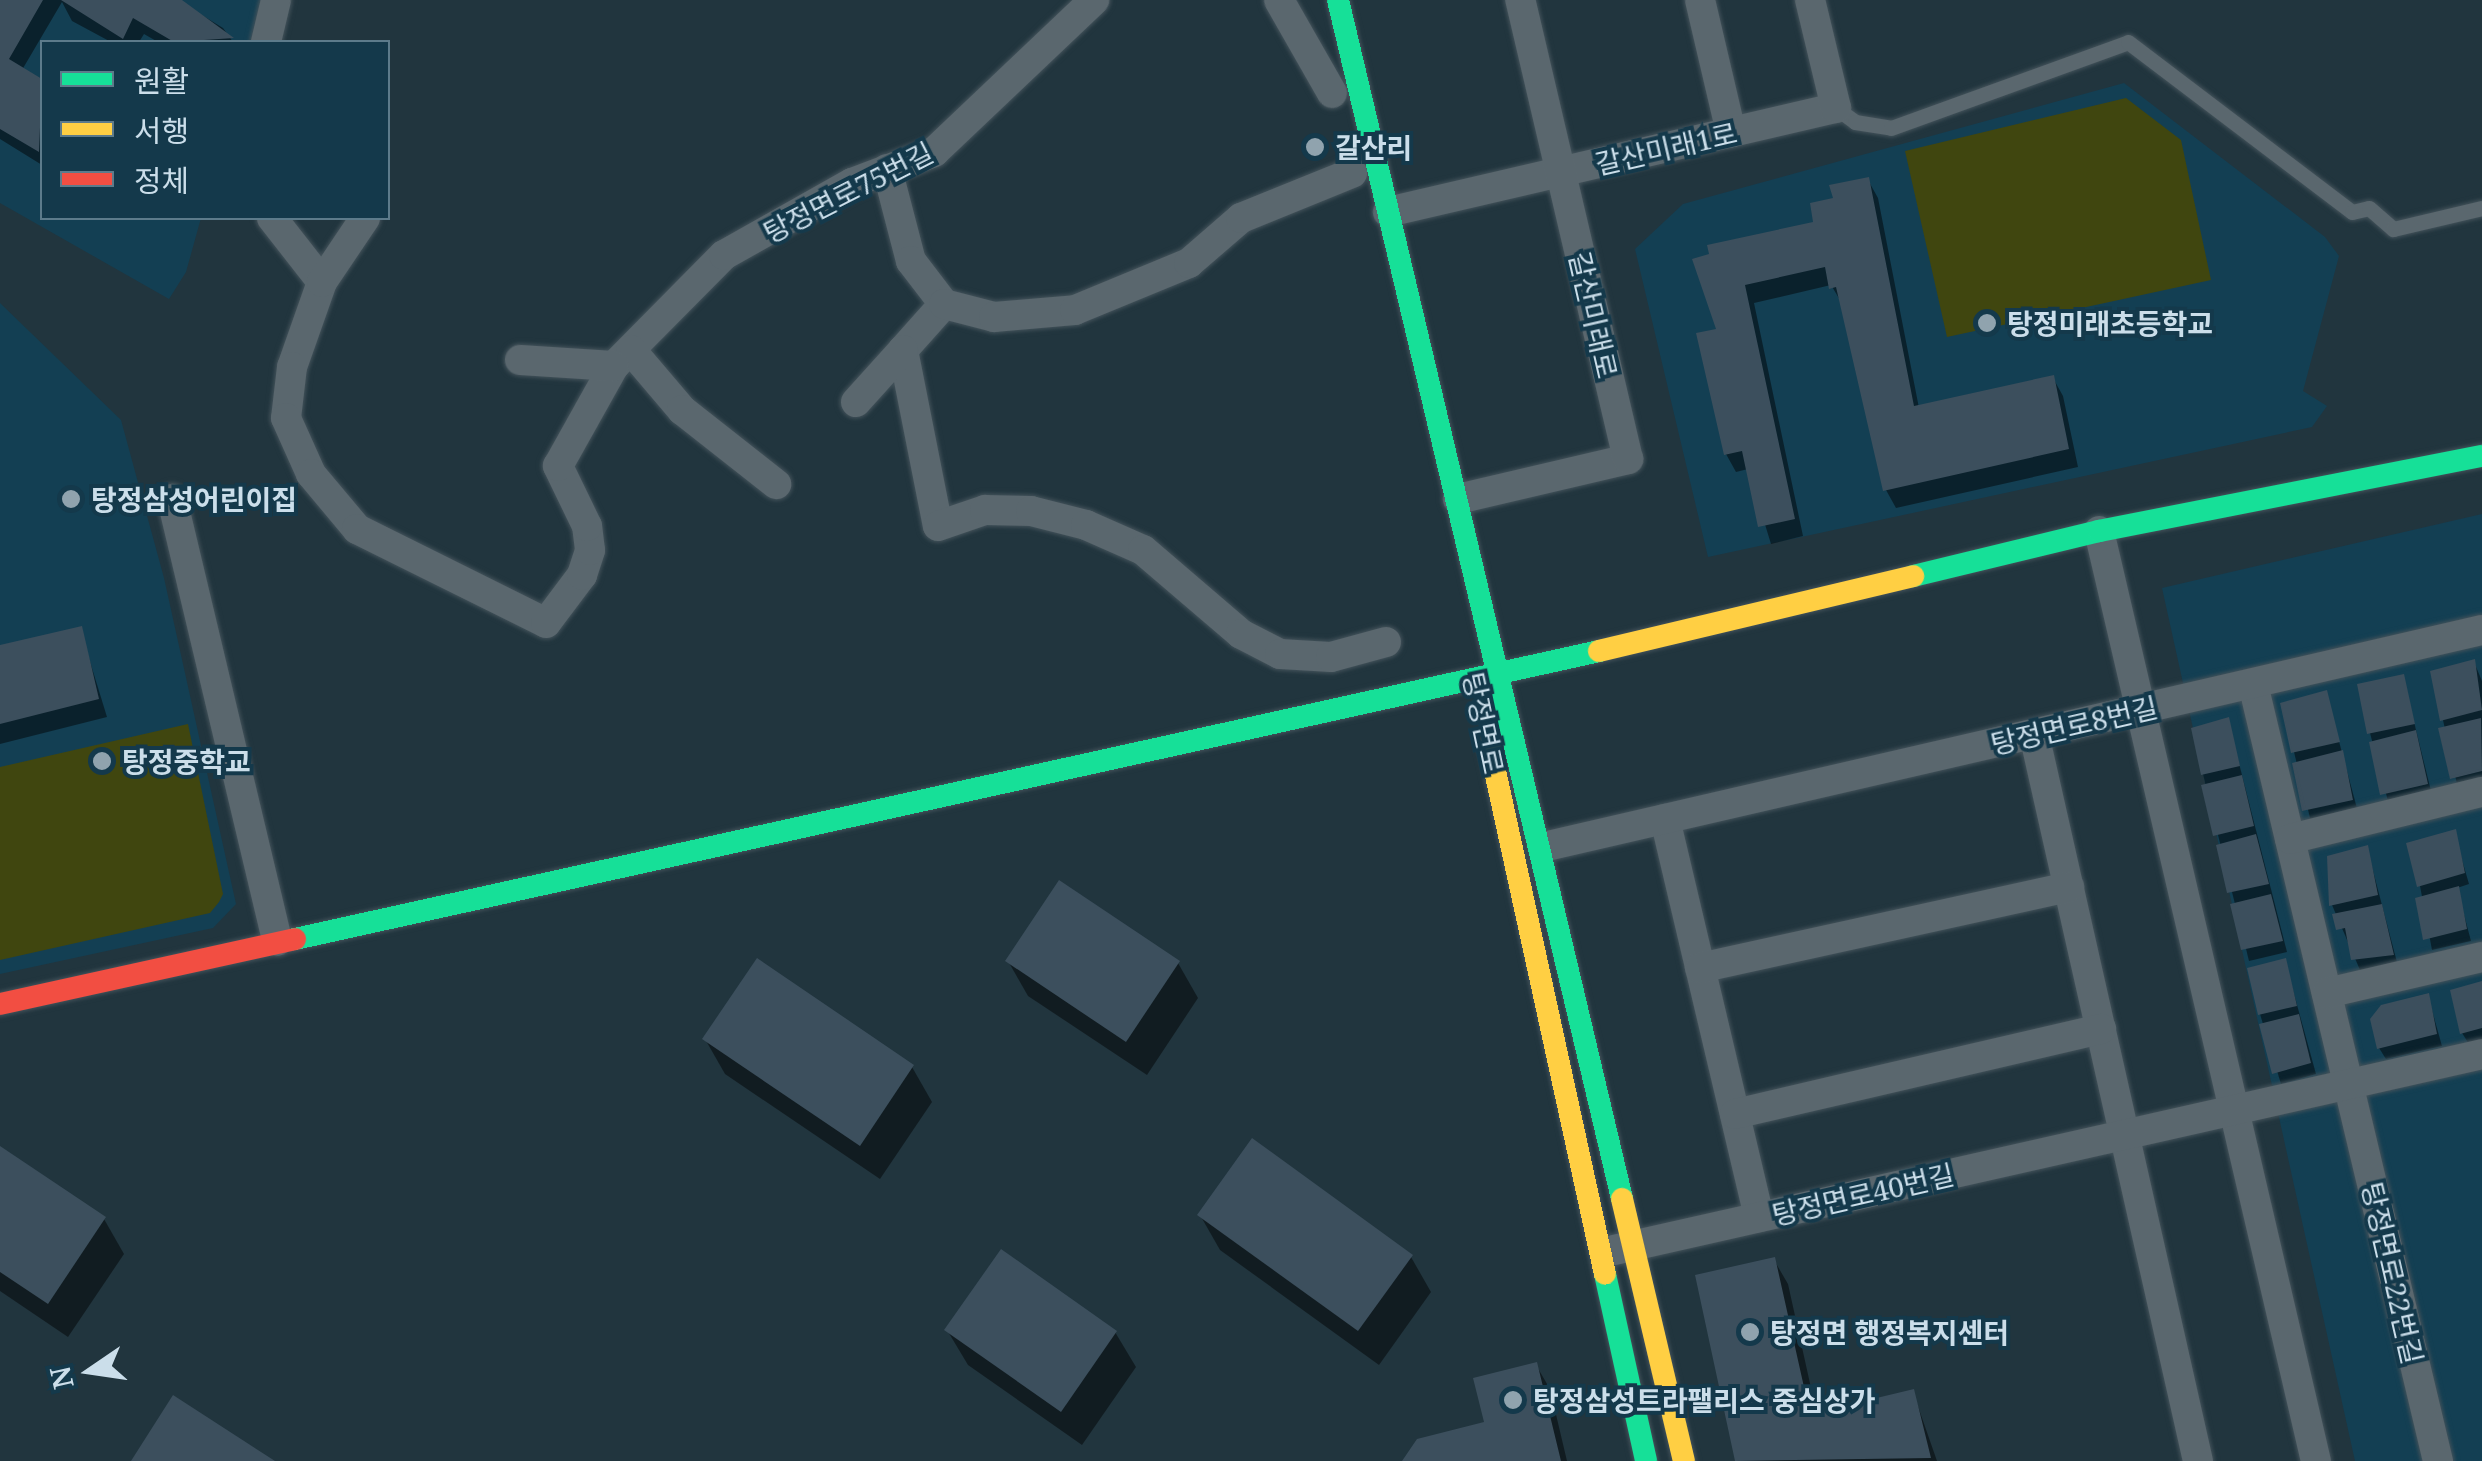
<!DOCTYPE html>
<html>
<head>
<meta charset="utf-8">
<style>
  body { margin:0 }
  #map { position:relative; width:2482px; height:1461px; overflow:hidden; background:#21353e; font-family:"Noto Serif","Noto Sans KR",serif }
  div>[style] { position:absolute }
  .built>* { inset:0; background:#133f53 }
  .green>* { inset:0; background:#40460f }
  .shadow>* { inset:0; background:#0007 }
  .building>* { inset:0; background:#3c4f5d }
  .roads { filter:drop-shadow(0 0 2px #43525a) drop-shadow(0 0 2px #43525a) }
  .lane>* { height:15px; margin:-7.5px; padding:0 7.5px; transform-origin:7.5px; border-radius:7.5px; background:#5a676e }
  .street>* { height:30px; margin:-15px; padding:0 15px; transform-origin:15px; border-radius:15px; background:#5a676e }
  .fast>* { height:22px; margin:-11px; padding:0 11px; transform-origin:11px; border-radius:11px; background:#16e098 }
  .slow>* { height:22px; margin:-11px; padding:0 11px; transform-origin:11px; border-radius:11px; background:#ffcf43 }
  .jam>* { height:22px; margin:-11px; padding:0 11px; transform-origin:11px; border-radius:11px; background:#f24e42 }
  .dots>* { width:28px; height:28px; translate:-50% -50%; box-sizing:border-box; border:5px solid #14394b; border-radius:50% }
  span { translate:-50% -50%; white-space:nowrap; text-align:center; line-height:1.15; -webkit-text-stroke:8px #14394b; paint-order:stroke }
  .poi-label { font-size:28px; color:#cbdeea; font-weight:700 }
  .left { translate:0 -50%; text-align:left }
  .street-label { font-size:28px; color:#cbdeea }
  .legend { position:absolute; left:40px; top:40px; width:350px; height:180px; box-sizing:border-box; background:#14394b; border:2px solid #5d7b8b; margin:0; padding:12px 18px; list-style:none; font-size:30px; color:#cbdeea }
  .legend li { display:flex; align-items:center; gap:20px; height:50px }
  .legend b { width:50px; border:2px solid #5d7b8b }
  .north { position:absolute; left:40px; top:1321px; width:100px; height:100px; -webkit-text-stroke:8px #14394b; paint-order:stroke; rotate:257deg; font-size:28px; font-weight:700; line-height:40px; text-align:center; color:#cbdeea }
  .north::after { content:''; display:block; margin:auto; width:35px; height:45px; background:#cbdeea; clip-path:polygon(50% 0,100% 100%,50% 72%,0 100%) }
</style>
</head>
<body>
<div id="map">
  <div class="built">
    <i style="clip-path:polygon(0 0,263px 0,250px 42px,42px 42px,42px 218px,201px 218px,186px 272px,169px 299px,0 203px)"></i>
    <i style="clip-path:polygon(2124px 83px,2325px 237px,2339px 256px,2303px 391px,2327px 406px,2312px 427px,1708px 557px,1635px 249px,1683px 204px)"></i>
    <i style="clip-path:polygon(0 303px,121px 420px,164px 578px,236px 904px,213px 928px,0 974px)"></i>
    <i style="clip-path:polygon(2482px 514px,2482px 1461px,2355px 1461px,2162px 588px)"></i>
  </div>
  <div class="green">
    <i style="clip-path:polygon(2126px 98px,2181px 140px,2211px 280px,1947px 337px,1905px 151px)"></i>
    <i style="clip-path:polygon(188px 724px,223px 894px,219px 902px,210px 913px,0 960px,0 767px)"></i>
  </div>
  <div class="shadow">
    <i style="clip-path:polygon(0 0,177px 0,223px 28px,233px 42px,158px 42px,144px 34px,139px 42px,111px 42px,72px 21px,62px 2px,22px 70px,42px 82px,42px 165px,0 139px)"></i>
    <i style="clip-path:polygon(1868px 180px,1878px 198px,1919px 408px,2053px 378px,2063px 396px,2078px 467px,1896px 508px,1886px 490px,1843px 305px,1831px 285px,1754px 303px,1803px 536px,1771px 544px,1748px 469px,1736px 472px,1726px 454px,1719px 331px,1695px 261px,1816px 224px,1836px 200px)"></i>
    <i style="clip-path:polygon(80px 629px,107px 717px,0 744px,0 648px)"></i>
    <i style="clip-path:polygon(2474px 662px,2482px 681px,2482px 784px,2458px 789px,2443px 720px)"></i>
    <i style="clip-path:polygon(2403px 677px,2432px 795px,2389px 805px,2370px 733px)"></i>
    <i style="clip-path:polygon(2326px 693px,2358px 812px,2311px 822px,2294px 752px)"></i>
    <i style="clip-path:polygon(2228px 720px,2287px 952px,2249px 961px,2203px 774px)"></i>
    <i style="clip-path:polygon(2454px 832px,2469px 884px,2457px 888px,2471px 941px,2432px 950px,2420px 886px)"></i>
    <i style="clip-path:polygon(2367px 848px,2398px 966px,2360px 970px,2332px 905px)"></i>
    <i style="clip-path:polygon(1008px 961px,1178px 963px,1198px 998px,1147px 1075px,1028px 996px)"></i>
    <i style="clip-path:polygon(2285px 961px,2316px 1074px,2281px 1084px,2260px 1014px)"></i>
    <i style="clip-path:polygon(2482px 984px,2482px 1041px,2469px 1044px,2462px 1033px)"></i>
    <i style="clip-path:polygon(2428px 996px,2442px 1046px,2386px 1059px,2379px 1048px)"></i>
    <i style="clip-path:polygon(705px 1039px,912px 1067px,932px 1102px,880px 1179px,725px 1074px)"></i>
    <i style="clip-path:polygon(0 1149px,104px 1219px,124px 1254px,68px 1337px,0 1291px)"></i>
    <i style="clip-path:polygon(1200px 1215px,1411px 1257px,1431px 1292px,1379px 1365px,1220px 1250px)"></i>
    <i style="clip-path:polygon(1774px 1260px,1788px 1284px,1817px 1415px,1913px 1392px,1937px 1461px,1738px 1461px,1698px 1277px)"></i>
    <i style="clip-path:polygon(947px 1330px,1115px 1332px,1136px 1367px,1082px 1445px,968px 1365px)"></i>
    <i style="clip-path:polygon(1536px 1365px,1550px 1389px,1567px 1461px,1405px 1461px,1487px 1424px)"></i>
  </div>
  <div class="building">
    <i style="clip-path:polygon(0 0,43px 0,9px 59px,42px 79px,39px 152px,0 129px)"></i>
    <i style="clip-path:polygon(61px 0,182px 0,234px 38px,174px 42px,133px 18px,123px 39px)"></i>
    <i style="clip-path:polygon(1869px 177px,1914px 406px,2054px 375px,2069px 449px,1883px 491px,1836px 287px,1829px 289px,1825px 267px,1745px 285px,1795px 519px,1758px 527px,1742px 451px,1724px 455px,1696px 333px,1716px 329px,1692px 259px,1709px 254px,1707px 245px,1813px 222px,1810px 203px,1833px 198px,1829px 185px)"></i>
    <i style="clip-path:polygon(82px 626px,99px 699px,0 724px,0 645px)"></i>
    <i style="clip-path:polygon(2475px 659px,2482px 710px,2440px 721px,2430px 671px)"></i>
    <i style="clip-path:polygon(2404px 674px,2415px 724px,2367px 734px,2357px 684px)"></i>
    <i style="clip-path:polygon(2327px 690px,2340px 742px,2291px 753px,2280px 703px)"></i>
    <i style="clip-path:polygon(2229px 717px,2240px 766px,2201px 775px,2191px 728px)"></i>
    <i style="clip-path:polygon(2481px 718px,2482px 771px,2450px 779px,2438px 728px)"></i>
    <i style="clip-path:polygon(2416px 730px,2428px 784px,2380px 795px,2369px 742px)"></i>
    <i style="clip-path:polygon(2343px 750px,2353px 800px,2302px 811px,2292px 763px)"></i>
    <i style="clip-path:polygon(2242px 775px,2254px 826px,2213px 836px,2201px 785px)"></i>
    <i style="clip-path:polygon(2456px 829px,2465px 873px,2417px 887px,2406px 843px)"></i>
    <i style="clip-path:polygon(2256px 834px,2269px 884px,2227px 893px,2216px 845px)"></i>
    <i style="clip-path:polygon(2368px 845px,2378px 895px,2329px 906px,2327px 856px)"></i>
    <i style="clip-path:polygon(1059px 880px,1180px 961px,1126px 1042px,1005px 961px)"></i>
    <i style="clip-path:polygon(2459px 886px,2467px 929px,2423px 940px,2415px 898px)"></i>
    <i style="clip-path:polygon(2271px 894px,2283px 941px,2241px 950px,2230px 904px)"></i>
    <i style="clip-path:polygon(2382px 904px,2394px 955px,2351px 960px,2345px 928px,2336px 930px,2332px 914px)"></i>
    <i style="clip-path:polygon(757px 958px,914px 1065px,860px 1146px,702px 1039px)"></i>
    <i style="clip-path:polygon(2286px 958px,2297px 1006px,2258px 1015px,2247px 968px)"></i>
    <i style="clip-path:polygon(2482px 981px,2482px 1028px,2460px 1034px,2450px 990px)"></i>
    <i style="clip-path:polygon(2429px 993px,2437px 1034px,2377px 1049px,2370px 1019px,2381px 1005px)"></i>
    <i style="clip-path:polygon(2299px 1014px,2311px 1063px,2272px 1074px,2259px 1024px)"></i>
    <i style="clip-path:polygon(1252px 1138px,1413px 1255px,1358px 1331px,1197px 1215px)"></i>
    <i style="clip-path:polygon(0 1146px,106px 1217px,48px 1304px,0 1272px)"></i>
    <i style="clip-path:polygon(1001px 1249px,1117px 1331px,1061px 1412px,944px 1330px)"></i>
    <i style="clip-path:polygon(1775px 1257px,1810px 1414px,1914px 1389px,1931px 1458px,1735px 1461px,1695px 1275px)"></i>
    <i style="clip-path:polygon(1537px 1362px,1561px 1461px,1402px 1461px,1417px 1439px,1484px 1422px,1473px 1378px)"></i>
    <i style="clip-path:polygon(173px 1395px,275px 1461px,131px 1461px)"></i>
  </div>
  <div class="roads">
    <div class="lane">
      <i style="left:1836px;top:108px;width:24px;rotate:36deg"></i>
      <i style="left:1855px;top:122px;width:36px;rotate:9deg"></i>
      <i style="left:1891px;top:128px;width:252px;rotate:-19.9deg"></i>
      <i style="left:2128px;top:42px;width:281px;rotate:37.2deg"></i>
      <i style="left:2352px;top:212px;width:17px;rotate:-13deg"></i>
      <i style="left:2369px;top:208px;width:32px;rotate:41deg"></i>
      <i style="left:2393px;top:229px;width:91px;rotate:-13.3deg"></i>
    </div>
    <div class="street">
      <i style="left:1279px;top:0;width:107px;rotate:60.3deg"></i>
      <i style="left:1700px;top:0;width:136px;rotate:76.8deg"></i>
      <i style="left:266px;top:42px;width:43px;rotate:-76.6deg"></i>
      <i style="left:887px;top:169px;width:95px;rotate:75.4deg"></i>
      <i style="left:911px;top:261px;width:54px;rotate:52.5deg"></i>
      <i style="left:944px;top:304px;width:62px;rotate:131.7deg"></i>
      <i style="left:903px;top:350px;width:179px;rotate:78.8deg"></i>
      <i style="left:938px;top:526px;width:50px;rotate:-18.8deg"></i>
      <i style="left:985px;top:510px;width:46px;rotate:1.2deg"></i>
      <i style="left:1031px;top:511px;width:57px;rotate:14.3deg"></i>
      <i style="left:1086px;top:525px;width:62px;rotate:23.7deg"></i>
      <i style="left:1143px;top:550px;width:129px;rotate:40.6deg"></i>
      <i style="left:1241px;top:634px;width:44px;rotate:27.1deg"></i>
      <i style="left:1280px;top:654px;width:51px;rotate:3.4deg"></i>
      <i style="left:1331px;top:657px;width:57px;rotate:-15.3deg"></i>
      <i style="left:1388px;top:212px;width:460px;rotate:-13.1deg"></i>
      <i style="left:1836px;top:108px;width:111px;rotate:-103.5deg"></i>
      <i style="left:272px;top:218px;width:81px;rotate:52deg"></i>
      <i style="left:322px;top:282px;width:90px;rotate:109.4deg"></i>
      <i style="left:292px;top:367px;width:51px;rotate:96.7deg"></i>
      <i style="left:286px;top:418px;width:61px;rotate:65.9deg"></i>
      <i style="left:311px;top:474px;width:72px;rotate:50.1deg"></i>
      <i style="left:357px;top:529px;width:211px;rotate:26.4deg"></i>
      <i style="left:546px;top:623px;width:60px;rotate:-53.1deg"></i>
      <i style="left:582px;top:575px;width:26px;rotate:-72deg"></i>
      <i style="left:590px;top:550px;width:24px;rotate:-97deg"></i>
      <i style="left:587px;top:526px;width:67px;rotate:-115.8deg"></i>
      <i style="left:558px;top:466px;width:115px;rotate:-60.8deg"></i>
      <i style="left:614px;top:366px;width:156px;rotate:-45.3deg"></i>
      <i style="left:724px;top:255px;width:147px;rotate:-29.4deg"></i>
      <i style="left:852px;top:183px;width:88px;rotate:-20.7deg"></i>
      <i style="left:934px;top:152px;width:221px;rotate:-43.5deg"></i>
      <i style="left:322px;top:282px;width:77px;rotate:-56.1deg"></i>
      <i style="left:944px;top:304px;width:52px;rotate:14.6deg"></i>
      <i style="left:994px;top:317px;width:81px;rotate:-4.9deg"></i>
      <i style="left:1075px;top:310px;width:123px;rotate:-22.4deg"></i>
      <i style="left:1189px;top:263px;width:69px;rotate:-40.9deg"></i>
      <i style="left:1241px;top:218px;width:120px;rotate:-22.1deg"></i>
      <i style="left:631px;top:350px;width:79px;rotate:49.6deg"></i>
      <i style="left:682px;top:410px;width:120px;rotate:38.2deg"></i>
      <i style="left:520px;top:360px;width:94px;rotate:3.7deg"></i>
      <i style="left:856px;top:402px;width:70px;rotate:-47.9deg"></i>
      <i style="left:172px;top:499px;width:454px;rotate:76.6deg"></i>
      <i style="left:1458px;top:499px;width:175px;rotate:-13.2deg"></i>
      <i style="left:1628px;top:459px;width:472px;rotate:-103.2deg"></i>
      <i style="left:2099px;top:531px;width:955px;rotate:76.87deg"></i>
      <i style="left:2253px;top:684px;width:799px;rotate:76.61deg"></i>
      <i style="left:2034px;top:734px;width:745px;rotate:77.29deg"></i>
      <i style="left:1665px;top:819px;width:409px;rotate:76.7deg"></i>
      <i style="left:2290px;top:839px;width:198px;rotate:-13.8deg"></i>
      <i style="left:1543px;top:847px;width:964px;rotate:-13.01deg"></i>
      <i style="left:1700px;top:968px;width:378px;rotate:-12.4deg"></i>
      <i style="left:2327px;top:993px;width:159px;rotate:-13.1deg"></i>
      <i style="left:1735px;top:1114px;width:376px;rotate:-13.1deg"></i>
      <i style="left:1614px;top:1250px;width:890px;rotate:-12.72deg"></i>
    </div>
    <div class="fast">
      <i style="left:1338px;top:0;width:1232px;rotate:76.67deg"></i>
      <i style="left:1913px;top:576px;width:191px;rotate:-13.6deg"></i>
      <i style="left:2099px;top:531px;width:390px;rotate:-11.1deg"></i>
      <i style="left:295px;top:939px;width:1335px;rotate:-12.45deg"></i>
      <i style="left:1605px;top:1274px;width:191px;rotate:77.6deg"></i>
    </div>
    <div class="slow">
      <i style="left:1599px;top:651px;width:323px;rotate:-13.4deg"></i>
      <i style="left:1490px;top:748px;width:538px;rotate:77.67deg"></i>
      <i style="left:1622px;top:1199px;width:269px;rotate:76.7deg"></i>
    </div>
    <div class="jam">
      <i style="left:0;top:1004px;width:302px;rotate:-12.4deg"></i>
    </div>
  </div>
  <div class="dots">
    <i style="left:1315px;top:147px;background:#90a3ae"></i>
    <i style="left:1987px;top:323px;background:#90a3ae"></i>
    <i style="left:71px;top:499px;background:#90a3ae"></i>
    <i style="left:102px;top:761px;background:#90a3ae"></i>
    <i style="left:1750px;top:1332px;background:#90a3ae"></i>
    <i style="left:1513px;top:1400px;background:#90a3ae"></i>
  </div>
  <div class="poi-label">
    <span class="left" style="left:1335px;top:147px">갈산리</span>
    <span class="left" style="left:2007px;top:323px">탕정미래초등학교</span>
    <span class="left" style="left:91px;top:499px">탕정삼성어린이집</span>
    <span class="left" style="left:122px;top:761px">탕정중학교</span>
    <span class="left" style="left:1770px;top:1332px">탕정면 행정복지센터</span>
    <span class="left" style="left:1533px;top:1400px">탕정삼성트라팰리스 중심상가</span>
  </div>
  <div class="street-label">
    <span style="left:1666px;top:148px;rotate:-13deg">갈산미래1로</span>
    <span style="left:848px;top:192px;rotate:-27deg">탕정면로75번길</span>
    <span style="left:1594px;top:315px;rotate:77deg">갈산미래로</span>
    <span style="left:1484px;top:723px;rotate:78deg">탕정면로</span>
    <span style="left:2074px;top:725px;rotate:-13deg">탕정면로8번길</span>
    <span style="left:1863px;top:1194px;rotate:-13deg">탕정면로40번길</span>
    <span style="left:2393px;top:1273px;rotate:77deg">탕정면로22번길</span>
  </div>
  <ul class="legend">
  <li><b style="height:12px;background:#16e098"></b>원활</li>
  <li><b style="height:12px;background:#ffcf43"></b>서행</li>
  <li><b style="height:12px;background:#f24e42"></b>정체</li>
  </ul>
  <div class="north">N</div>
</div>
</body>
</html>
